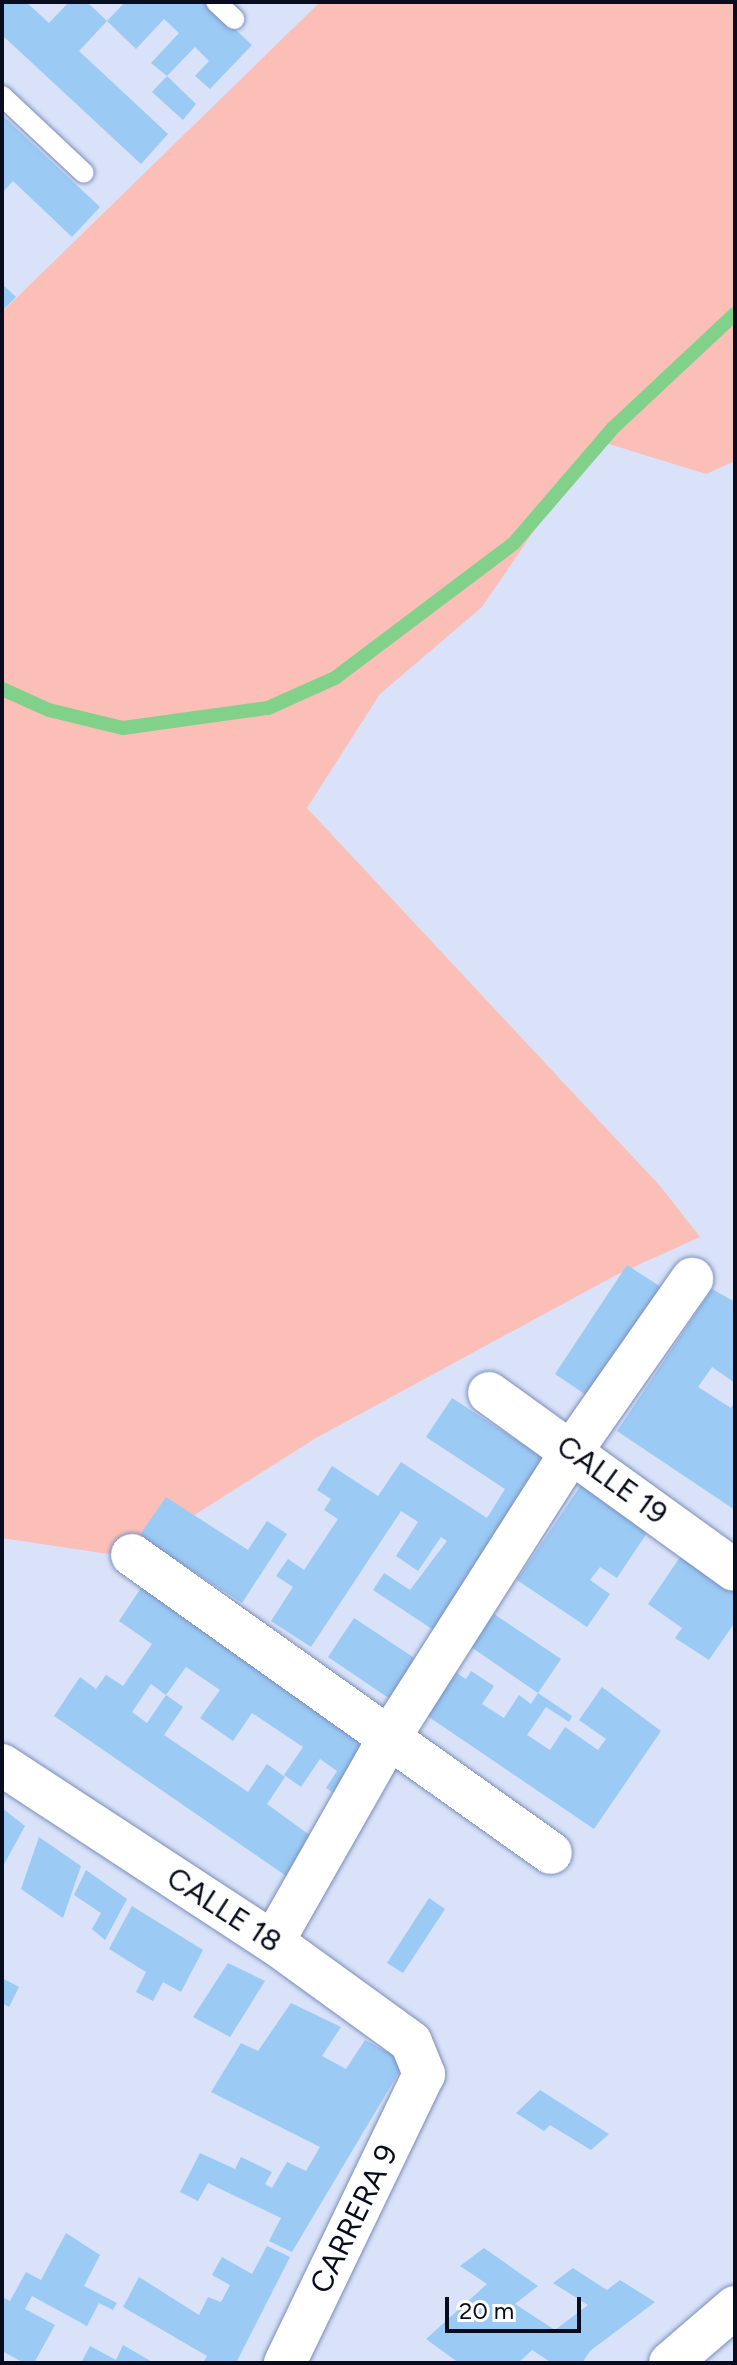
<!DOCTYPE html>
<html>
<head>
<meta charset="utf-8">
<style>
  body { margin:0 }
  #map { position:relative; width:737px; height:2365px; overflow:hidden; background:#d9e2f8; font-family:Figtree,sans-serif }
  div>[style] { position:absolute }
  .green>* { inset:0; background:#fcbfb7 }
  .stream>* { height:14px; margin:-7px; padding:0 7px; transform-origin:7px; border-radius:7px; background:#81d18a }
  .building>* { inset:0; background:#9bcaf4 }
  .roads { filter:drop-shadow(0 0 2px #798dbe) drop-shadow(0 0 2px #798dbe) }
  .lane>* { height:20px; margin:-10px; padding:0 10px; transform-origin:10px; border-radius:10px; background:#fff }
  .street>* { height:42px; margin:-21px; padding:0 21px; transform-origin:21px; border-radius:21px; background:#fff }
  span { translate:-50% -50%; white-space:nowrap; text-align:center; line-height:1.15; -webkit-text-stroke:7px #fff; paint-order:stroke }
  .street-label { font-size:30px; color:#070d1f }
  .frame { position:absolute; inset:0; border:4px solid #070d1f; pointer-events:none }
  .scale { position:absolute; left:445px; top:2297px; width:136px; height:36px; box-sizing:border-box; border:4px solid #070d1f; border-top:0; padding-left:10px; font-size:24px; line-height:28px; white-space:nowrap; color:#070d1f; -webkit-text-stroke:6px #fff; paint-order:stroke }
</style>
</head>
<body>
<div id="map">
  <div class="green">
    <i style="clip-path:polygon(320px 2px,735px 2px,735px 461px,706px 474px,596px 440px,482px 607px,380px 694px,307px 808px,661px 1187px,700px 1237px,616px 1275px,316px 1438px,128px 1557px,2px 1538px,2px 312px)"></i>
  </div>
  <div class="stream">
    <i style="left:2px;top:689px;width:51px;rotate:24.1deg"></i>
    <i style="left:49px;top:710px;width:76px;rotate:13.7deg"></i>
    <i style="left:123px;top:728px;width:146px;rotate:-7.9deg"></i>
    <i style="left:268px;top:708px;width:73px;rotate:-24.1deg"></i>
    <i style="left:335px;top:678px;width:224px;rotate:-37deg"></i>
    <i style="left:514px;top:543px;width:152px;rotate:-49.3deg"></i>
    <i style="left:613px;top:428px;width:167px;rotate:-43.1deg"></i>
  </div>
  <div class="building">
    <i style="clip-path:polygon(2px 2px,26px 2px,49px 23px,69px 2px,87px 2px,107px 21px,79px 51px,168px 134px,141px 164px,2px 35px)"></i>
    <i style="clip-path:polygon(125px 2px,206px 2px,252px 45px,210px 89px,195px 76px,209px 61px,195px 47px,167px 76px,196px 104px,183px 120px,152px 92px,167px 76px,151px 63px,179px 33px,164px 19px,136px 49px,107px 21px)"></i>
    <i style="clip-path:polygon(2px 115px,100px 207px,72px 237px,13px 181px,2px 193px)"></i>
    <i style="clip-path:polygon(2px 284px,16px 297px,2px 311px)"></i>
    <i style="clip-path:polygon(627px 1265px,661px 1287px,589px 1397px,555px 1374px)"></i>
    <i style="clip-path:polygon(712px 1289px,735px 1302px,735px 1383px,712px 1367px,698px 1387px,731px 1408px,735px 1401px,735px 1510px,617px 1431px)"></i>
    <i style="clip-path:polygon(452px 1398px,555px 1465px,441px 1635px,373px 1590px,384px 1573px,410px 1590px,447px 1541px,441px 1537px,418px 1571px,396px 1556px,418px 1522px,401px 1511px,311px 1647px,271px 1621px,293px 1587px,276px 1576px,288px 1559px,304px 1570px,338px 1519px,324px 1510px,331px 1499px,317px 1490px,332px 1466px,378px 1496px,401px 1462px,487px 1518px,505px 1489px,426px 1437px)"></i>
    <i style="clip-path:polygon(585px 1479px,653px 1524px,617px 1578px,600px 1567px,590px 1580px,610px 1594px,587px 1627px,517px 1580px)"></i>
    <i style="clip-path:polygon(166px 1497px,248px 1550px,267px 1521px,287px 1534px,242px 1603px,139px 1536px)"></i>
    <i style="clip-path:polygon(687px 1547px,735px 1580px,735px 1622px,709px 1660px,675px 1638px,682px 1628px,648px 1604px)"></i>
    <i style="clip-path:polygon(evenodd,145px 1582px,381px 1743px,343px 1799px,326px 1788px,337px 1771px,320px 1759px,301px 1787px,284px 1775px,303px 1747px,252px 1713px,233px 1741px,200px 1718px,220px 1690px,186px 1667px,166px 1695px,183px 1707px,164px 1735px,248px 1792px,267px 1764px,285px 1777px,267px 1804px,315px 1839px,289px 1878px,54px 1716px,80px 1677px,96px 1689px,106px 1675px,123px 1686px,152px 1644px,119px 1621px,145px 1582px,151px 1684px,166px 1695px,147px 1723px,132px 1712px,151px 1684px)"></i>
    <i style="clip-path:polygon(494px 1614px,561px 1659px,538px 1693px,471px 1647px)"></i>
    <i style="clip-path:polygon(354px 1618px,422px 1663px,396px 1703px,328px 1657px)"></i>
    <i style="clip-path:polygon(471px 1671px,494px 1686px,482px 1704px,504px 1718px,519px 1695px,531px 1704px,538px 1693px,572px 1716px,569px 1722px,546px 1707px,527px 1735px,550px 1750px,565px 1727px,598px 1750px,606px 1739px,579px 1720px,602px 1687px,661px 1731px,594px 1829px,426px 1715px,455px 1672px,466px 1679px)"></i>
    <i style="clip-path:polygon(2px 1808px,25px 1826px,2px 1868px)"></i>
    <i style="clip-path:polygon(39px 1837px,81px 1866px,63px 1918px,21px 1889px)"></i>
    <i style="clip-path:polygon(86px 1870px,127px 1899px,105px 1940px,92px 1929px,101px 1913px,74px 1895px)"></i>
    <i style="clip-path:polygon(429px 1898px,445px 1909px,403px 1973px,387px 1963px)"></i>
    <i style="clip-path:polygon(132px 1906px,203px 1950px,181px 1992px,163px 1982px,153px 2001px,136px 1992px,146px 1972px,109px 1949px)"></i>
    <i style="clip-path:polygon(228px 1963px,265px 1981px,230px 2037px,193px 2017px)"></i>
    <i style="clip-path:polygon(2px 1978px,19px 1987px,9px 2007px,2px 2003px)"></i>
    <i style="clip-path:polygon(291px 2003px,341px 2027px,322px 2056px,346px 2069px,365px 2040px,405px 2062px,292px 2252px,269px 2241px,281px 2218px,208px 2183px,198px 2201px,180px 2192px,200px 2153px,235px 2169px,241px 2157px,272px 2172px,265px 2184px,272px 2188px,287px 2162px,306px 2171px,320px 2147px,211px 2092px,241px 2043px,258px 2051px)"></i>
    <i style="clip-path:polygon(540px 2090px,562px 2104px,609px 2134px,591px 2150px,550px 2125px,544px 2131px,516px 2113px)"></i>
    <i style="clip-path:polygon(66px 2233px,100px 2255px,84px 2286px,117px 2303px,113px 2310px,99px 2303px,87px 2326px,32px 2296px,25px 2309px,55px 2325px,34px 2363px,24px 2363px,2px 2351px,2px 2297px,10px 2301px,26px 2272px,41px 2280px)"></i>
    <i style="clip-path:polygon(267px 2246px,290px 2257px,236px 2363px,203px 2363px,207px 2356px,123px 2307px,139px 2277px,199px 2315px,208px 2297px,221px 2302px,230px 2285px,212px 2275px,222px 2257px,252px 2274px)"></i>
    <i style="clip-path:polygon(484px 2248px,538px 2286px,515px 2304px,555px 2330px,588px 2305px,553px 2283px,573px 2268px,607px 2290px,620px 2280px,655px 2302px,590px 2351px,582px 2363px,552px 2363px,532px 2350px,518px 2363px,459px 2363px,426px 2339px,487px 2284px,460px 2266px)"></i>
    <i style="clip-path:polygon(123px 2345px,154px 2363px,81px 2363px,90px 2346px,116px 2360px)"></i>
  </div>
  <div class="roads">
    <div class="lane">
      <i style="left:216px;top:2px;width:25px;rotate:43deg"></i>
      <i style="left:2px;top:96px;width:112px;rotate:43.2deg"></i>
    </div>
    <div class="street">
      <i style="left:489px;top:1393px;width:302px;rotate:35.8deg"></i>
      <i style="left:132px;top:1555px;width:514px;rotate:35.42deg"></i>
      <i style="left:2px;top:1765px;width:324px;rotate:33.2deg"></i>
      <i style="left:273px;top:1942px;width:170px;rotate:35.9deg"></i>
      <i style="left:411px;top:2042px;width:35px;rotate:68deg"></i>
      <i style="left:424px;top:2074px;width:321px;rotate:115.7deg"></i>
      <i style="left:273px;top:1942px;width:235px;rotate:-60.4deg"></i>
      <i style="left:389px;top:1738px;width:343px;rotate:-57.5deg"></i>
      <i style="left:573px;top:1449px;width:208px;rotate:-55deg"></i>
      <i style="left:670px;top:2363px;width:86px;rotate:-40.7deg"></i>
    </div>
  </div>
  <div class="street-label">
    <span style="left:612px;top:1480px;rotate:36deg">CALLE 19</span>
    <span style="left:224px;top:1910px;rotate:33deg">CALLE 18</span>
    <span style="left:354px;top:2219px;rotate:-64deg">CARRERA 9</span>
  </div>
  <div class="frame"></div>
  <div class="scale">20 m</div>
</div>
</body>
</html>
